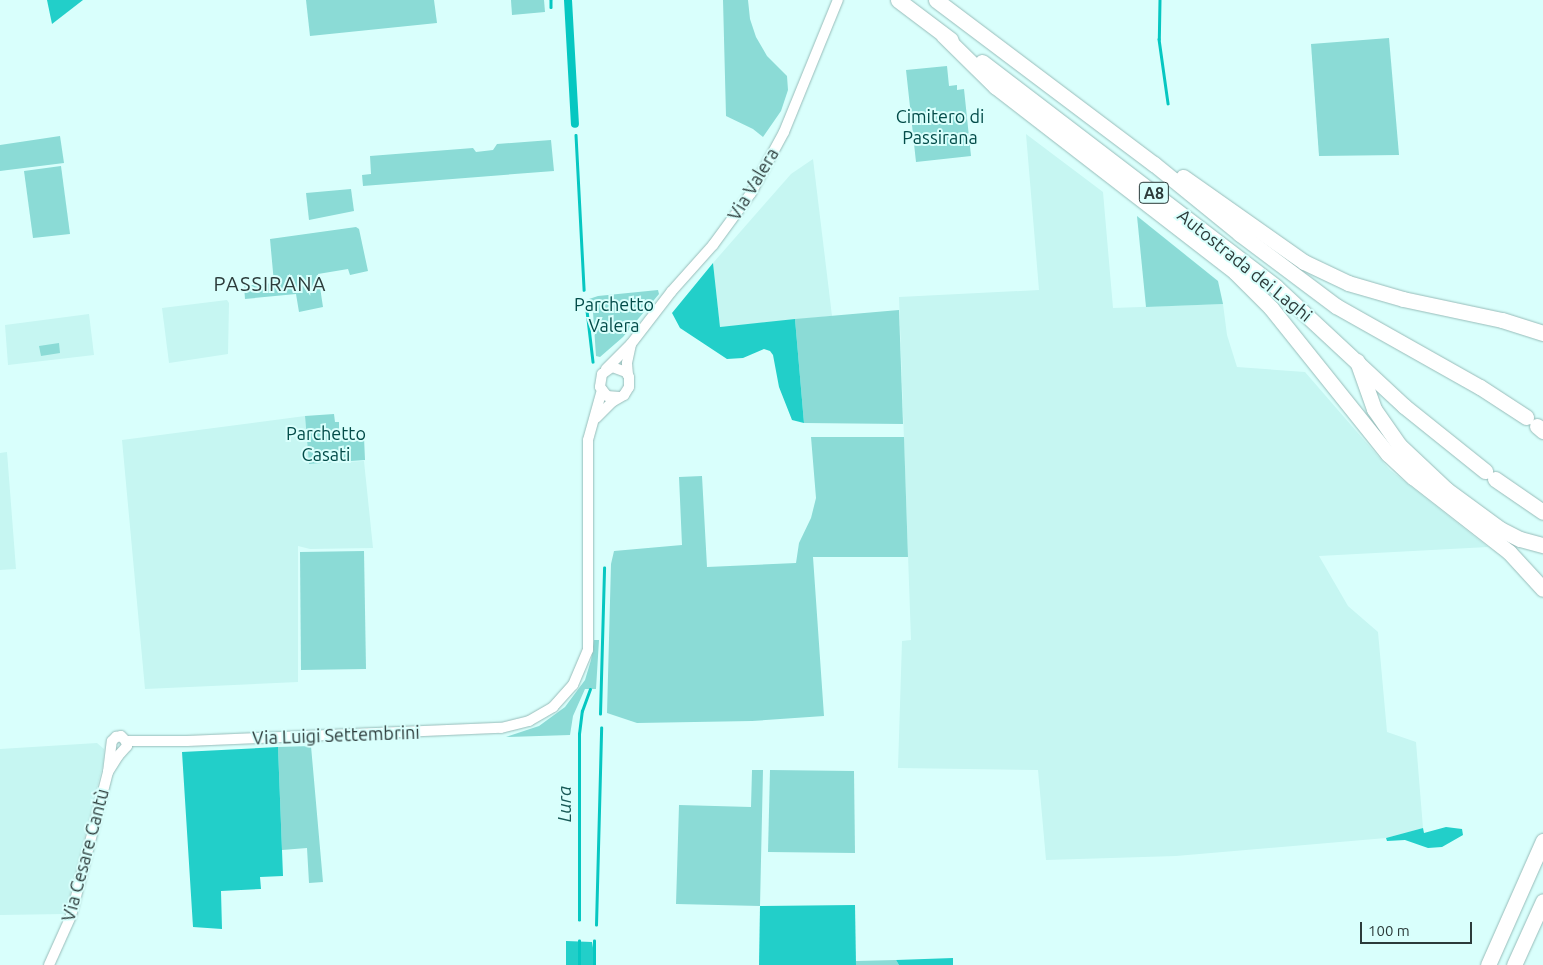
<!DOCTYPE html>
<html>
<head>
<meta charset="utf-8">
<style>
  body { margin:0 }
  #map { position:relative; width:1543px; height:965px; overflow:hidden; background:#d9fffc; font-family:Ubuntu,sans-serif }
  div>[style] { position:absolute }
  .built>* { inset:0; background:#c6f6f2 }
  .green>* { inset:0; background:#8bdbd6 }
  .forest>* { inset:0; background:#22cfc9 }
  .stream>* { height:2.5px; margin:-1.25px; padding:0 1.25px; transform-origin:1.25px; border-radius:1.25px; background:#06c7c1 }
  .canal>* { height:8px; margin:-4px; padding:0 4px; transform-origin:4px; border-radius:4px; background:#06c7c1 }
  .roads { filter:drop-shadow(0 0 1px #97bcb9) drop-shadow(0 0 1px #97bcb9) }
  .tertiary>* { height:10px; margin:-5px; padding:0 5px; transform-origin:5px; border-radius:5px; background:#fff }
  .motorway>* { height:15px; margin:-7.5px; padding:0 7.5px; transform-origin:7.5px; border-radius:7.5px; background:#fff }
  span { translate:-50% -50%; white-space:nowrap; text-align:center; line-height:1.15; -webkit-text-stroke:4px #d9fffc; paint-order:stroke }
  .shield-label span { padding:1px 4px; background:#d9fffc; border:1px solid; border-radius:4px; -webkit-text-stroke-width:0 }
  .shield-label { font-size:16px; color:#2c3b3a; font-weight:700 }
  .park-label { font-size:18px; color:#034c49 }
  .street-label { font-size:18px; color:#2c3b3a }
  .water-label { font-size:19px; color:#185956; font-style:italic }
  .quarter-label { font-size:20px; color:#2c3b3a; letter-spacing:1px }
  .scale { position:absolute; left:1360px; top:922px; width:112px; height:22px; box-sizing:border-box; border:2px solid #2c3b3a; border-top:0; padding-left:6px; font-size:15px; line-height:18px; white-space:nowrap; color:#2c3b3a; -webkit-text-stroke:4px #d9fffc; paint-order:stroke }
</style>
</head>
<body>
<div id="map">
  <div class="built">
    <i style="clip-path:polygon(1026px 134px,1103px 192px,1113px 308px,1223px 304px,1227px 335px,1237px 367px,1305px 372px,1390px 470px,1488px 547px,1319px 556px,1348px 606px,1378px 632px,1387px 732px,1416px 742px,1423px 828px,1386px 838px,1176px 856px,1046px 860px,1038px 770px,898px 768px,902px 641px,911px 640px,899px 297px,1039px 290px)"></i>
    <i style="clip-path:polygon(813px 159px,832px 316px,720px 327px,713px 263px,791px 174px)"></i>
    <i style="clip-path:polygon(227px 300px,229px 303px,228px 354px,169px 363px,162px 308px)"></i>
    <i style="clip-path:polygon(89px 314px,94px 355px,8px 365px,5px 325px)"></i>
    <i style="clip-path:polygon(305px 416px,309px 464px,364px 461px,373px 548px,310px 549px,298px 546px,298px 682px,145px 689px,122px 440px)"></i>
    <i style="clip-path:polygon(7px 452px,16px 569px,0 570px,0 453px)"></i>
    <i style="clip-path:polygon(97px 743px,104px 749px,103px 764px,65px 914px,0 915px,0 749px)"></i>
  </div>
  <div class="green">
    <i style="clip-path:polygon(306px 0,434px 0,437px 23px,310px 36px)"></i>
    <i style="clip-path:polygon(511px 0,544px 0,545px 12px,512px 15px)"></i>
    <i style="clip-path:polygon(723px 0,748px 0,750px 19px,756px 37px,767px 56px,787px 76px,788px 90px,781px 111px,763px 137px,753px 129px,726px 116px)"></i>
    <i style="clip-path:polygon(1389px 38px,1399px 155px,1319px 156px,1311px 44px)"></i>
    <i style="clip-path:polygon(947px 66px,949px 86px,957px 85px,957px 90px,964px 89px,971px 156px,916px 162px,906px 70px)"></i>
    <i style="clip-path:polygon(60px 136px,64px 163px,0 171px,0 145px)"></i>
    <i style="clip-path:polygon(551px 140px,554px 171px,363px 186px,362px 175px,371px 174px,370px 156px,473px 148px,476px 152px,493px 150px,497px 144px)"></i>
    <i style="clip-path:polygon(61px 166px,70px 234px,33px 238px,24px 171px)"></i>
    <i style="clip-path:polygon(351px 189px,354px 211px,309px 220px,306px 193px)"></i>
    <i style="clip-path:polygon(1137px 216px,1218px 281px,1223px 304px,1146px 307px)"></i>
    <i style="clip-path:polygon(356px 227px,359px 229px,368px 271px,350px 275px,348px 269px,318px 274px,323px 307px,299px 312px,296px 294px,245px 299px,244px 286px,274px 283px,270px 239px)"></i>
    <i style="clip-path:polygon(658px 290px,659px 294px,623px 337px,600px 357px,596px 356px,593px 312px,589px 299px,598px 296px)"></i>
    <i style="clip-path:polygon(899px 310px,903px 424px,804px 423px,795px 319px)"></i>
    <i style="clip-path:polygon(59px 343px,60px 353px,41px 356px,39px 346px)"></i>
    <i style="clip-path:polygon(334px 414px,335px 422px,339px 422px,339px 432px,344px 438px,364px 437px,365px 460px,309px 464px,305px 416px)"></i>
    <i style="clip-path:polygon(811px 437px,904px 437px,908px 557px,813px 557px,824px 716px,752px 721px,637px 723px,607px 713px,611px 564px,614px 551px,682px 545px,679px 477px,702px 476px,707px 567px,796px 563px,799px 543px,811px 518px,816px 498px)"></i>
    <i style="clip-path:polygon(364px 551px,366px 669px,301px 670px,300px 552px)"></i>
    <i style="clip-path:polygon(594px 640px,599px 640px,596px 689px,585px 689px,573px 716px,570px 735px,506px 737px,539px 726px,565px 707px,585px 680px,591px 660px)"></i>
    <i style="clip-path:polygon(311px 746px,323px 882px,309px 883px,307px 848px,282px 850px,278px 747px)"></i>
    <i style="clip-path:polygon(752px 770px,763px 770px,760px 906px,676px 904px,679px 805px,751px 807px)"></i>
    <i style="clip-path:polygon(770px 770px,854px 771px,855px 853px,768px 852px)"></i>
    <i style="clip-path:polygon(896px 960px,899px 965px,856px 965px,856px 961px)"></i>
  </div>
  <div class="forest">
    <i style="clip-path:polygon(47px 0,83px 0,52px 24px)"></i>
    <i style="clip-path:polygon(713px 263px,720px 327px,795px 319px,804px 423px,792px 420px,779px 387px,773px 355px,770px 351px,764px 349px,743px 358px,727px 359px,680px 328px,672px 313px)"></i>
    <i style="clip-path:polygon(278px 747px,283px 876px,260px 877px,261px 889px,221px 891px,222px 929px,193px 927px,182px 752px)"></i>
    <i style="clip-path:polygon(1446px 827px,1462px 829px,1463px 835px,1442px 847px,1428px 848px,1405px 840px,1387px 841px,1386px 838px,1423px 828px,1424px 833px)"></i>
    <i style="clip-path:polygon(855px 905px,856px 965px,759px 965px,760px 906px)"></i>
    <i style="clip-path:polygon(566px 941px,592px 942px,596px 965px,566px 965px)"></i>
    <i style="clip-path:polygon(953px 958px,953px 965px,899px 965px,896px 960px)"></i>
  </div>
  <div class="stream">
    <i style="left:551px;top:0;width:7px;rotate:90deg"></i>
    <i style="left:1160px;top:0;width:39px;rotate:91deg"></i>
    <i style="left:1159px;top:39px;width:65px;rotate:82deg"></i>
    <i style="left:576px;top:135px;width:155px;rotate:87deg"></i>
    <i style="left:586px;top:302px;width:60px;rotate:83.3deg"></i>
    <i style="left:600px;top:714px;width:146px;rotate:-88.4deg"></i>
    <i style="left:579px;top:920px;width:186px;rotate:-90deg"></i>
    <i style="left:579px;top:734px;width:23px;rotate:-83deg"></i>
    <i style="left:582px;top:711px;width:23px;rotate:-70deg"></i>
    <i style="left:596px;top:925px;width:197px;rotate:-88.5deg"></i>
    <i style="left:579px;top:965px;width:24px;rotate:-90deg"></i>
    <i style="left:594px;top:965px;width:24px;rotate:-90deg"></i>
  </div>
  <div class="canal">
    <i style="left:568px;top:0;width:124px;rotate:86.8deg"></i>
  </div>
  <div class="roads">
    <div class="tertiary">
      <i style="left:606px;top:369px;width:35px;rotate:-45deg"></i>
      <i style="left:631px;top:344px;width:66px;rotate:-52.4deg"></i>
      <i style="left:671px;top:292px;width:63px;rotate:-48.2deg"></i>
      <i style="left:713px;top:245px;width:64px;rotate:-53.8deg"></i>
      <i style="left:751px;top:193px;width:69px;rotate:-61.6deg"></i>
      <i style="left:784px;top:132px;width:143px;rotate:-67.8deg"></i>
      <i style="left:628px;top:375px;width:12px;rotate:-95deg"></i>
      <i style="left:627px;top:363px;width:19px;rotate:-78deg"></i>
      <i style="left:596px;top:418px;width:23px;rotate:-45deg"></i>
      <i style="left:612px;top:402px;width:14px;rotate:-30deg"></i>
      <i style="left:624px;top:395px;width:9px;rotate:-58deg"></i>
      <i style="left:629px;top:387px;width:10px;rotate:-90deg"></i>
      <i style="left:629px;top:377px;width:6px;rotate:-121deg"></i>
      <i style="left:626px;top:372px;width:15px;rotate:-160deg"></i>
      <i style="left:612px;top:367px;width:12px;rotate:145deg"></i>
      <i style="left:602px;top:374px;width:13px;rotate:99deg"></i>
      <i style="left:600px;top:387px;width:11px;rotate:52deg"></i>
      <i style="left:607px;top:396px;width:12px;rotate:5deg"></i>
      <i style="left:126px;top:741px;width:61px"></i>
      <i style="left:187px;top:741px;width:314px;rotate:-2.4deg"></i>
      <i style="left:501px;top:728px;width:29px;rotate:-14deg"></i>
      <i style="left:529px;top:721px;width:28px;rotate:-30deg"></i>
      <i style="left:553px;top:707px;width:30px;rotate:-48deg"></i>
      <i style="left:573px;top:685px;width:38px;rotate:-67deg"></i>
      <i style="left:588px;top:650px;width:210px;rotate:-90deg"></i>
      <i style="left:588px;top:440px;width:52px;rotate:-74.4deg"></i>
      <i style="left:49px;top:965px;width:54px;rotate:-65.8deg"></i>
      <i style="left:71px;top:916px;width:149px;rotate:-75.6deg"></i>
      <i style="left:108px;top:772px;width:31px;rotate:-83deg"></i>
      <i style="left:112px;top:741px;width:6px;rotate:-45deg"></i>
      <i style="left:116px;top:737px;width:5px;rotate:-11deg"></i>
      <i style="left:121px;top:736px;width:7px;rotate:45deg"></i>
      <i style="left:126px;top:741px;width:5px;rotate:79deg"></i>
      <i style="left:127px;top:746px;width:13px;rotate:132deg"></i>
      <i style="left:118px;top:756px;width:19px;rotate:122deg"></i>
    </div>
    <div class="motorway">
      <i style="left:898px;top:0;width:66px;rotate:37deg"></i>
      <i style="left:936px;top:0;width:273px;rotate:37deg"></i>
      <i style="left:1154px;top:164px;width:111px;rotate:39.1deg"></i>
      <i style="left:1240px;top:234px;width:120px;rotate:36.9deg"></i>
      <i style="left:1336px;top:306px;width:165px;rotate:29.4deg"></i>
      <i style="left:1480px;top:387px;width:55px;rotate:33.1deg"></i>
      <i style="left:943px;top:35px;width:74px;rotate:44.5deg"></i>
      <i style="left:996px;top:87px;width:302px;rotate:37.7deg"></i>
      <i style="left:1235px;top:272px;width:51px;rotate:45deg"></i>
      <i style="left:1271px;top:308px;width:187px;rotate:51.3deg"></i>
      <i style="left:1388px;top:454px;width:34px;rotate:43deg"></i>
      <i style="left:1413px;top:477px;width:122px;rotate:38deg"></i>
      <i style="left:1509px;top:552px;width:50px;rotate:47.4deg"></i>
      <i style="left:982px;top:62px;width:370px;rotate:37.4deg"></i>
      <i style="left:1276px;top:287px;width:175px;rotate:42.9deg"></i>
      <i style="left:1404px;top:406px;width:104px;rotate:38.7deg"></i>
      <i style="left:1183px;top:177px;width:148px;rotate:35.1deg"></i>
      <i style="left:1304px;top:262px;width:49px;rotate:25.5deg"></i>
      <i style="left:1348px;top:283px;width:57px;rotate:16.2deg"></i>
      <i style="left:1403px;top:299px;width:101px;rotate:12deg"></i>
      <i style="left:1502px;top:320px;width:43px;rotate:17.6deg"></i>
      <i style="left:1357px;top:361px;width:51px;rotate:70.5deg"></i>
      <i style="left:1374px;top:409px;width:44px;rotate:55.2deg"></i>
      <i style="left:1399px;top:445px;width:66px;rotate:43.2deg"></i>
      <i style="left:1447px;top:490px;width:66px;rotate:36.3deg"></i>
      <i style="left:1500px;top:529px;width:22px;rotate:27deg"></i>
      <i style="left:1520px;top:539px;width:24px;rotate:15deg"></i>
      <i style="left:1537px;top:426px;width:8px;rotate:40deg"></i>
      <i style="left:1495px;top:479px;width:58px;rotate:34.5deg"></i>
      <i style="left:1488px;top:965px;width:136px;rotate:-66.1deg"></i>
      <i style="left:1514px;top:965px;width:70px;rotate:-65.6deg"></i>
    </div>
  </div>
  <div class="shield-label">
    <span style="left:1154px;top:193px">A8</span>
  </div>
  <div class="park-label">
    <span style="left:940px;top:127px">Cimitero di<br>Passirana</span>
    <span style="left:614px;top:315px">Parchetto<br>Valera</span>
    <span style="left:326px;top:444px">Parchetto<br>Casati</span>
  </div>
  <div class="street-label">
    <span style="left:753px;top:184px;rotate:-59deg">Via Valera</span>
    <span style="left:1245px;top:265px;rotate:39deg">Autostrada dei Laghi</span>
    <span style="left:336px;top:735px;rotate:-2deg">Via Luigi Settembrini</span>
    <span style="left:85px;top:855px;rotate:-75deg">Via Cesare Cantù</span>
  </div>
  <div class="water-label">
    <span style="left:565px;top:804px;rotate:-90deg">Lura</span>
  </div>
  <div class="quarter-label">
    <span style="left:270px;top:283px">PASSIRANA</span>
  </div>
  <div class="scale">100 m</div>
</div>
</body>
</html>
